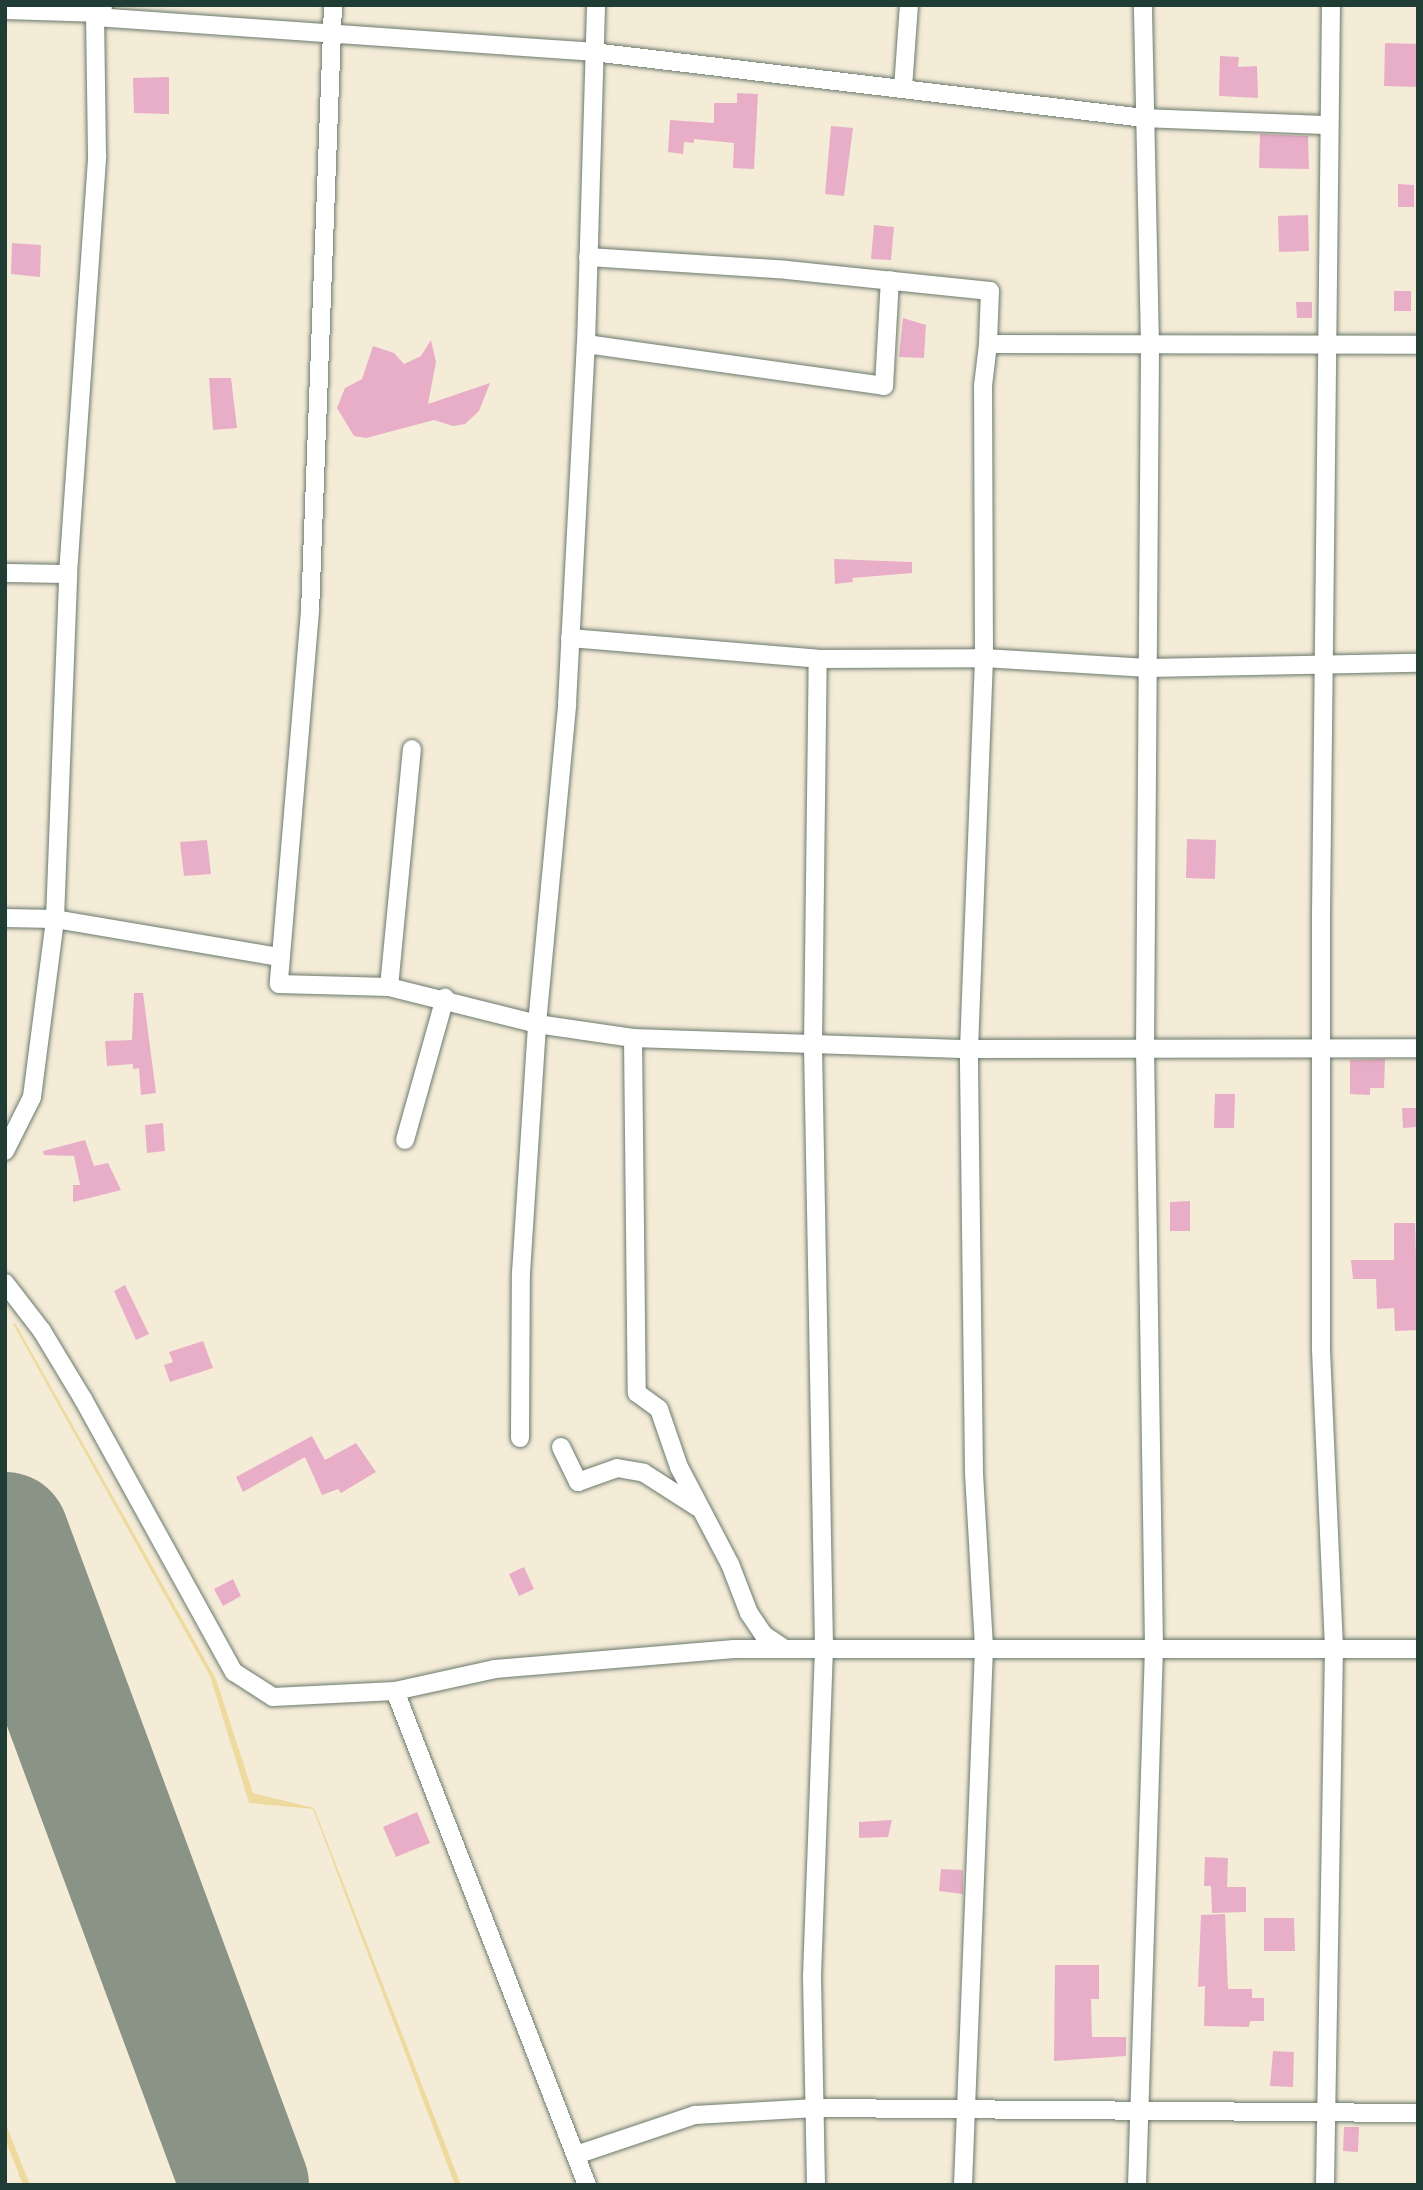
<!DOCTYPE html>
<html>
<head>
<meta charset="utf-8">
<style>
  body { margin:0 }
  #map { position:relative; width:1423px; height:2190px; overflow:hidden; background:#f5ecd8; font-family:"Balsamiq Sans",sans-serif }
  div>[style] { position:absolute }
  .sand>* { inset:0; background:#eeda9e }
  .runway>* { height:128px; margin:-64px; padding:0 64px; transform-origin:64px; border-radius:64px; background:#8a9486 }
  .building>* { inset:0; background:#e9aec7 }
  .roads { filter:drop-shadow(0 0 2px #6a7a6d) drop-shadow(0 0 2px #6a7a6d) }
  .minor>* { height:18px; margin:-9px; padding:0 9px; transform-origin:9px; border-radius:9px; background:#fff }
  span { translate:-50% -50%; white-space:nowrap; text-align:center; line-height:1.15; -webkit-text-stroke:5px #fdfcf7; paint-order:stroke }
  .frame { position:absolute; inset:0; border:7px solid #1f3d34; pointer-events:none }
</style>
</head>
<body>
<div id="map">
  <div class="sand">
    <i style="clip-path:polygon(15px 1323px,216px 1679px,253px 1793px,314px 1808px,461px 2185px,455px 2185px,313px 1809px,249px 1803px,210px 1676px,13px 1324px,5px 1327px)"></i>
    <i style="clip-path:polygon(5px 2122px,30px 2185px,23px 2185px,5px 2139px)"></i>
  </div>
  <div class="runway">
    <i style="left:5px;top:1536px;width:692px;rotate:69.71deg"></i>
  </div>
  <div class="building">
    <i style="clip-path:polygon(1385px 43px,1418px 44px,1418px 87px,1384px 86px)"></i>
    <i style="clip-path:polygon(1220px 56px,1239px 57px,1238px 67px,1257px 66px,1258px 98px,1219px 96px)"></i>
    <i style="clip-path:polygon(169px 77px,169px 114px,134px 113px,133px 78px)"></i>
    <i style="clip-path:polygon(737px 93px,758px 94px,754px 169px,733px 168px,734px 143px,694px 139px,694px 143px,684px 142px,683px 154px,668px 152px,670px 120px,714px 123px,714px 103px,737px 103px)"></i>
    <i style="clip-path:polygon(831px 126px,853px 128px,844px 196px,825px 194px)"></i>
    <i style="clip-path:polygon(1260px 134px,1308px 136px,1309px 169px,1259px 168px)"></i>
    <i style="clip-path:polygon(1398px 184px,1414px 185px,1414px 207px,1398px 207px)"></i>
    <i style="clip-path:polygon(1308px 215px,1309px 251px,1279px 252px,1278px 216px)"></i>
    <i style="clip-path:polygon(874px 225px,894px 227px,891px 260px,871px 259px)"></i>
    <i style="clip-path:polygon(12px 243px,41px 245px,40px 277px,11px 274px)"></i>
    <i style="clip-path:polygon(1394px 291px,1411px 291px,1411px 311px,1394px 311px)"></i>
    <i style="clip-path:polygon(1296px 302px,1312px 302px,1312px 318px,1297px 318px)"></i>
    <i style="clip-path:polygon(903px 318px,926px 325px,924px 358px,899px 357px)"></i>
    <i style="clip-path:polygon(431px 340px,436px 362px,428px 404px,490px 383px,479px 411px,465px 424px,453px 426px,434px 420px,366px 438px,354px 436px,337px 408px,345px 388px,362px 379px,373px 346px,394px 353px,404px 364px,421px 356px)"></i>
    <i style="clip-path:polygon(209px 378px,231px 378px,237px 428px,213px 430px)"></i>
    <i style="clip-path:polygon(834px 559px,912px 562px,912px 573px,852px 578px,853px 582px,835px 584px)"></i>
    <i style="clip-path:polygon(1187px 839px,1216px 840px,1215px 879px,1186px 878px)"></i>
    <i style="clip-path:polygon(207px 840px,211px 874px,184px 876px,180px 842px)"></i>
    <i style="clip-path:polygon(134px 993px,143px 993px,156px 1093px,141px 1095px,139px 1068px,133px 1069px,133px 1064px,107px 1066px,105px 1041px,132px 1040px)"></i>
    <i style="clip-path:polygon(1385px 1059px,1384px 1088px,1370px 1088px,1370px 1095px,1350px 1094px,1350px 1060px)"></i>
    <i style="clip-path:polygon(1215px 1094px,1235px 1094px,1234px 1128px,1214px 1128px)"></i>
    <i style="clip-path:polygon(1402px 1108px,1418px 1108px,1418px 1127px,1403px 1128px)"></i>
    <i style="clip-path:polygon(163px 1123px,165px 1151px,147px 1153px,145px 1125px)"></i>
    <i style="clip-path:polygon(85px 1140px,94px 1166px,108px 1163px,121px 1190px,73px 1202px,73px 1185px,80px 1185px,74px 1156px,44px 1155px,43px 1151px)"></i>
    <i style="clip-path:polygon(1190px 1201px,1190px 1231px,1170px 1231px,1170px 1202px)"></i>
    <i style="clip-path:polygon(1394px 1223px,1415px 1223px,1418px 1330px,1395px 1331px,1394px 1308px,1377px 1309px,1376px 1279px,1353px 1279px,1351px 1260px,1394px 1260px)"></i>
    <i style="clip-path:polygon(125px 1285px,149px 1334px,136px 1340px,114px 1291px)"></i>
    <i style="clip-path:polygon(203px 1341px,213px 1368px,170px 1382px,164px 1365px,173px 1362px,169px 1352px)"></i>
    <i style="clip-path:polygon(312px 1436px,325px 1460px,356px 1443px,376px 1472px,341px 1493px,338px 1489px,322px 1495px,305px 1457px,243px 1492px,236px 1477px)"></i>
    <i style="clip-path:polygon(524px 1567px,534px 1589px,519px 1596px,509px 1574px)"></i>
    <i style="clip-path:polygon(233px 1579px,241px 1596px,223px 1606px,214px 1589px)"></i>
    <i style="clip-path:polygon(417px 1812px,430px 1843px,396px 1857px,383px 1827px)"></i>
    <i style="clip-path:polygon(892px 1820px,888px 1837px,859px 1838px,859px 1822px)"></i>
    <i style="clip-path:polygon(1205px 1857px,1228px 1858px,1227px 1887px,1246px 1887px,1246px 1912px,1212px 1913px,1211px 1886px,1204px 1886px)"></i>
    <i style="clip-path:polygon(941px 1869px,963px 1870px,963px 1894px,939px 1891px)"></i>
    <i style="clip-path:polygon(1225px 1914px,1228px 1989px,1252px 1989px,1252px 1998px,1264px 1998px,1264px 2021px,1250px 2021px,1249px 2027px,1204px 2026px,1205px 1986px,1198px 1987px,1201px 1915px)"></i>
    <i style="clip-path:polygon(1264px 1918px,1294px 1918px,1295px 1951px,1264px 1951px)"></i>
    <i style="clip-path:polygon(1055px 1965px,1099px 1965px,1099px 1999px,1091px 1999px,1092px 2037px,1126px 2037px,1126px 2056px,1054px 2061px)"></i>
    <i style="clip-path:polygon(1273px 2051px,1294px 2052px,1293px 2087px,1270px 2086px)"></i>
    <i style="clip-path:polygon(1344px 2127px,1359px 2127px,1358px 2152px,1343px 2151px)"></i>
  </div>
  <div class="roads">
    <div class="minor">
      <i style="left:333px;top:5px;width:606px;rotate:92.17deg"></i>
      <i style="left:310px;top:611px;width:374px;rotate:94.8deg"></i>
      <i style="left:279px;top:984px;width:110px;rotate:1.6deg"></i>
      <i style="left:389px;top:987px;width:153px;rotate:14deg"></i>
      <i style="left:537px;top:1024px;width:97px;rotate:8.3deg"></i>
      <i style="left:633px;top:1038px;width:336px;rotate:1.9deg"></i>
      <i style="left:969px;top:1049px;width:449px;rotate:-0.1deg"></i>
      <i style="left:5px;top:10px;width:97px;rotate:1.8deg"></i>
      <i style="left:95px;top:17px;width:499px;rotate:4deg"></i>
      <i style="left:593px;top:52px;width:555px;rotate:6.83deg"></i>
      <i style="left:1144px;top:118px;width:185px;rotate:2.2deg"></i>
      <i style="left:903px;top:88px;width:83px;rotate:-85.9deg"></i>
      <i style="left:588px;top:257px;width:199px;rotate:3.7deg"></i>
      <i style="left:787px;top:270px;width:204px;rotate:5.9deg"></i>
      <i style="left:990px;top:291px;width:53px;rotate:92.2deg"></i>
      <i style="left:988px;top:344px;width:430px;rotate:0.1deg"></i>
      <i style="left:586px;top:344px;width:301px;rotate:8deg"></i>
      <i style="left:884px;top:386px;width:106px;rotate:-86.8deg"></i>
      <i style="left:5px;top:573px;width:63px;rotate:0.9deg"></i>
      <i style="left:570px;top:638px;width:249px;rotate:4.8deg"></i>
      <i style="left:818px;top:659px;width:166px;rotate:-0.3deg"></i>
      <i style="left:984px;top:658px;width:164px;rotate:3.5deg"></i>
      <i style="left:1148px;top:668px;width:270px;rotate:-1.1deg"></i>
      <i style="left:5px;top:918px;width:50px;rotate:1.1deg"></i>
      <i style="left:55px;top:919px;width:228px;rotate:9.6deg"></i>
      <i style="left:389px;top:987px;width:239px;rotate:-84.5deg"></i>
      <i style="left:633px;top:1038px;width:355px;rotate:89.4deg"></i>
      <i style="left:637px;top:1393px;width:27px;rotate:36deg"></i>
      <i style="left:659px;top:1409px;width:61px;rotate:71deg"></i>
      <i style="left:679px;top:1467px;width:110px;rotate:62.3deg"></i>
      <i style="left:730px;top:1564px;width:53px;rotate:68.8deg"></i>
      <i style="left:749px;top:1613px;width:27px;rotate:56deg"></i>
      <i style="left:764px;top:1635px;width:22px;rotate:34deg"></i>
      <i style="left:405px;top:1140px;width:148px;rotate:-74.3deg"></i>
      <i style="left:5px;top:1151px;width:60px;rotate:-63.4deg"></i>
      <i style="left:32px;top:1097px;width:179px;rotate:-82.6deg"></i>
      <i style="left:55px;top:919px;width:345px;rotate:-87.8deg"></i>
      <i style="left:68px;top:574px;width:419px;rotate:-86deg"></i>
      <i style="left:97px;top:156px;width:139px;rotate:-90.8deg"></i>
      <i style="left:95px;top:17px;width:8px;rotate:-30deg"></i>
      <i style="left:102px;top:13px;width:8px;rotate:-83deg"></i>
      <i style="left:5px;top:1283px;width:61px;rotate:52.4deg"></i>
      <i style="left:42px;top:1331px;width:79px;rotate:58.9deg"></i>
      <i style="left:83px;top:1399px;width:312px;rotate:61.1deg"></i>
      <i style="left:234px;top:1672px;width:46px;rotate:32.7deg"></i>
      <i style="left:273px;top:1697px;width:122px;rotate:-2.8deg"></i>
      <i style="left:395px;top:1691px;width:102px;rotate:-12.4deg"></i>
      <i style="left:495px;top:1669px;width:240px;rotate:-4.8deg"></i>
      <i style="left:734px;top:1649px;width:684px"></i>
      <i style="left:520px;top:1438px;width:165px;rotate:-89.7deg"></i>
      <i style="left:521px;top:1273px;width:250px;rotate:-86.3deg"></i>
      <i style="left:537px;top:1024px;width:321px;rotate:-84.6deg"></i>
      <i style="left:567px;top:704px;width:361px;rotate:-87deg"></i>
      <i style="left:586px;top:344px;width:339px;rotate:-88.3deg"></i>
      <i style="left:561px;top:1447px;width:39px;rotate:64deg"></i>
      <i style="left:578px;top:1482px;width:41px;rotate:-19.7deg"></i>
      <i style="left:617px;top:1468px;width:27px;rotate:10deg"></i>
      <i style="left:644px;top:1473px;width:63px;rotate:32.7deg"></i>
      <i style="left:395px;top:1691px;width:530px;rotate:68.76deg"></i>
      <i style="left:576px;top:2155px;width:126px;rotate:-18.6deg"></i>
      <i style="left:695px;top:2115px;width:121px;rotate:-3.3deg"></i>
      <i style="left:816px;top:2108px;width:602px;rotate:0.48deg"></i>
      <i style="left:816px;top:2185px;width:209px;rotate:-91.1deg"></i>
      <i style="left:812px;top:1976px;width:330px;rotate:-87.9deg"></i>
      <i style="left:824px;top:1646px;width:601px;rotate:-91.05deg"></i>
      <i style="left:813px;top:1045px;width:386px;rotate:-89.3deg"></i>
      <i style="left:963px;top:2185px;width:538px;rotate:-87.76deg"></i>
      <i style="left:984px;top:1647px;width:175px;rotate:-93.3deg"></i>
      <i style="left:974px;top:1472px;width:423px;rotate:-90.7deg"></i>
      <i style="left:969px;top:1049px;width:391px;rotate:-87.8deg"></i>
      <i style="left:984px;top:658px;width:272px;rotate:-90.2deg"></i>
      <i style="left:983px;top:386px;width:42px;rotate:-83.2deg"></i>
      <i style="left:1137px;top:2185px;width:538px;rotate:-88.19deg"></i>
      <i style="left:1154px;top:1647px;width:598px;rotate:-90.86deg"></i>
      <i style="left:1145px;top:1049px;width:704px;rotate:-89.59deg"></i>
      <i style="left:1150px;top:345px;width:340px;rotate:-91.2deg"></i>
      <i style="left:1325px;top:2185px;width:537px;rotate:-89.04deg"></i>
      <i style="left:1334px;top:1648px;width:301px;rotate:-92.5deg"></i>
      <i style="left:1321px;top:1347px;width:434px;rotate:-90deg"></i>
      <i style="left:1321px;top:913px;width:908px;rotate:-89.37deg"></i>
    </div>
  </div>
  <div class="frame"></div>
</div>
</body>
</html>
